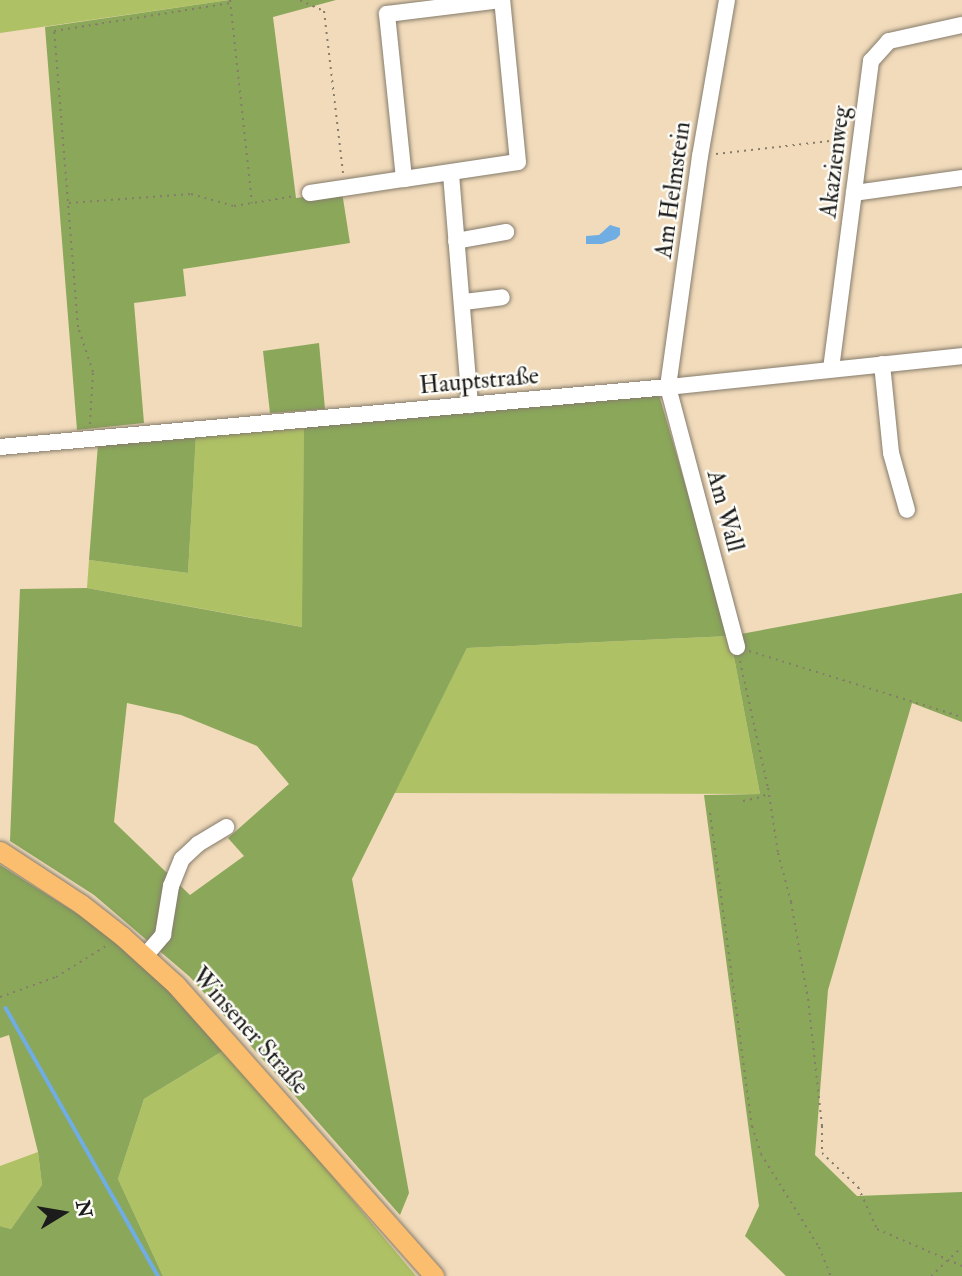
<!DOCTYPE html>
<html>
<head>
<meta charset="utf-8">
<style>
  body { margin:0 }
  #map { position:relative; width:962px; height:1276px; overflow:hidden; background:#f1dbbb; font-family:"IM FELL Double Pica",serif }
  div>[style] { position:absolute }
  .green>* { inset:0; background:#aec164 }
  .forest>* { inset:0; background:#8aa75a }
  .water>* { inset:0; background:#70ade2 }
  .stream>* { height:3.5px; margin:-1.75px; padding:0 1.75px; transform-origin:1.75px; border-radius:1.75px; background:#70ade2 }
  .path>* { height:2px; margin-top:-1px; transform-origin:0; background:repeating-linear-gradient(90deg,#867c6c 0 2px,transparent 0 7px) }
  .roads { filter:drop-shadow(0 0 2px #867c6c) drop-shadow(0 0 2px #867c6c) }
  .minor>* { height:16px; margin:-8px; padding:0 8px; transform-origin:8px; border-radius:8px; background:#fff }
  .major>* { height:19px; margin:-9.5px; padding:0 9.5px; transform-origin:9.5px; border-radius:9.5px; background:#fbbe6e }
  span { translate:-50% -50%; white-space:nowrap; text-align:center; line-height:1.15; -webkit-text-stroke:5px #fdfcf7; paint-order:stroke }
  .street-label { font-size:24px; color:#1c1c1c }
  .north { position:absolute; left:28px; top:1178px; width:70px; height:70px; -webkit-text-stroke:5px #fdfcf7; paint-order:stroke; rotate:79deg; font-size:19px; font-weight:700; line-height:28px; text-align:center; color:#1c1c1c }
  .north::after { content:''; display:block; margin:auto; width:24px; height:32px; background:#1c1c1c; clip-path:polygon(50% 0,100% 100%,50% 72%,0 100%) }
</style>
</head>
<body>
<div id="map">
  <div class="green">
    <i style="clip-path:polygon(0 0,229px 0,0 33px)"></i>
    <i style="clip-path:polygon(304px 426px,303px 627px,87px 588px,89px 560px,188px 573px,196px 435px)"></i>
    <i style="clip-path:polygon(730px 636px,760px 794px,394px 793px,467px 648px)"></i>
    <i style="clip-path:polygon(226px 1049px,416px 1276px,163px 1276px,118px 1179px,144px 1099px)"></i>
    <i style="clip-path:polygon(38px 1152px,42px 1185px,11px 1229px,0 1226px,0 1166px)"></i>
  </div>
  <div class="forest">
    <i style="clip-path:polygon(229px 0,336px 0,273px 17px,296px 198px,342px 192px,350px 243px,183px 269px,186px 296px,134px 303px,144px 423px,77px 430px,45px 27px)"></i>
    <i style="clip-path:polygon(319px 343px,325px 409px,270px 413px,263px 351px)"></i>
    <i style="clip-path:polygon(evenodd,659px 395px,730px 636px,962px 593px,962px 722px,912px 703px,828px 990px,815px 1155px,857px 1196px,962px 1192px,962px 1276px,786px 1276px,745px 1236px,759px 1206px,704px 795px,760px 794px,730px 636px,467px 648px,352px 879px,409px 1193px,400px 1215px,190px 977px,94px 895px,10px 841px,20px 589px,87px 588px,302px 627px,304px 426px,659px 395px,127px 703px,181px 715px,257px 746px,289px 784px,228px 838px,244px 856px,190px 895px,114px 822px,127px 703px)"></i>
    <i style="clip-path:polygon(196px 435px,188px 573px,89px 560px,98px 444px)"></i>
    <i style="clip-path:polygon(0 865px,84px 918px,145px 965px,226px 1049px,144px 1099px,118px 1179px,163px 1276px,0 1276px,0 1226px,11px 1229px,42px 1185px,38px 1152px,9px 1035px,0 1038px)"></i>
  </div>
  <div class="water">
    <i style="clip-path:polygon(610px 225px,620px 228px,620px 235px,616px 239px,602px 244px,586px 244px,586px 236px,599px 235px)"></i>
  </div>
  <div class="stream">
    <i style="left:6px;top:1008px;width:308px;rotate:60.4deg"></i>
  </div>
  <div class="path">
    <i style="left:230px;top:0;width:204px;rotate:83.8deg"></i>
    <i style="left:300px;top:0;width:26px;rotate:25deg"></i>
    <i style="left:324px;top:11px;width:163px;rotate:83.3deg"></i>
    <i style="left:716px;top:154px;width:132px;rotate:-6.5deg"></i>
    <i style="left:69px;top:203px;width:122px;rotate:-4.2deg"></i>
    <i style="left:191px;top:194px;width:45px;rotate:15.6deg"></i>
    <i style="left:234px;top:206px;width:62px;rotate:-9.3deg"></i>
    <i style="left:90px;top:424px;width:52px;rotate:-86.7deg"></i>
    <i style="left:93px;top:372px;width:47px;rotate:-108.4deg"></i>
    <i style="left:78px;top:327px;width:297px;rotate:-94.6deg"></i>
    <i style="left:54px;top:31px;width:179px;rotate:-9deg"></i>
    <i style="left:749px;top:651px;width:223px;rotate:17.2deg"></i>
    <i style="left:740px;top:661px;width:130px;rotate:77.6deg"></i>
    <i style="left:768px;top:788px;width:66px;rotate:81.3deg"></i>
    <i style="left:778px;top:853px;width:51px;rotate:75.1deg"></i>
    <i style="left:791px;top:902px;width:98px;rotate:80.1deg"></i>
    <i style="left:808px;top:999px;width:128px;rotate:83.7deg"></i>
    <i style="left:822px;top:1126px;width:27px;rotate:90deg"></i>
    <i style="left:822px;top:1153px;width:50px;rotate:43.4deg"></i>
    <i style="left:858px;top:1187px;width:46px;rotate:65.7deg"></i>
    <i style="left:877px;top:1229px;width:93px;rotate:23.5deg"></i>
    <i style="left:743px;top:801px;width:22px;rotate:-13deg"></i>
    <i style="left:764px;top:796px;width:8px;rotate:-60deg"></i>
    <i style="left:710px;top:813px;width:316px;rotate:82.4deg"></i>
    <i style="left:752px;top:1126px;width:29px;rotate:72deg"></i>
    <i style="left:761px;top:1154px;width:110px;rotate:58.1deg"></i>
    <i style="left:819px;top:1247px;width:31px;rotate:68deg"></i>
    <i style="left:0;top:997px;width:59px;rotate:-19.7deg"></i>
    <i style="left:56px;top:977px;width:59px;rotate:-31.8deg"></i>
    <i style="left:931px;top:1276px;width:42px;rotate:-43.1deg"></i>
  </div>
  <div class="roads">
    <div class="minor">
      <i style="left:501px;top:0;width:115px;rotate:173deg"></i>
      <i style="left:387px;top:14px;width:166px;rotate:84.1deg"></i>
      <i style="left:404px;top:179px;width:115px;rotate:-8.5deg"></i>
      <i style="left:518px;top:162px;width:163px;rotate:-95.6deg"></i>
      <i style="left:727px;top:0;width:158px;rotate:99.8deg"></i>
      <i style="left:700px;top:156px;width:233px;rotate:97.9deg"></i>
      <i style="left:668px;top:387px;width:269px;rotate:75.1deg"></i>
      <i style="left:451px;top:174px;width:232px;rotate:85.3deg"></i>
      <i style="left:310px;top:193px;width:95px;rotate:-8.5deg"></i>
      <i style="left:854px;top:193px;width:109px;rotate:-7.9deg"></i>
      <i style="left:456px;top:241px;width:51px;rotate:-10.2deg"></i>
      <i style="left:464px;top:302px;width:38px;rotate:-7deg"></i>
      <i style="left:882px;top:364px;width:89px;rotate:84.2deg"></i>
      <i style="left:891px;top:453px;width:59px;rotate:74.3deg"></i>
      <i style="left:831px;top:369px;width:311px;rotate:-82.6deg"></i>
      <i style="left:871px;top:61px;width:27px;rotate:-48deg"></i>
      <i style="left:889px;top:41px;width:75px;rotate:-12.4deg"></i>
      <i style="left:0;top:447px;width:671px;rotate:-5.13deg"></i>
      <i style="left:668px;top:387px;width:296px;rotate:-6deg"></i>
      <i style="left:145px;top:956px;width:28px;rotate:-49deg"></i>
      <i style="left:163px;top:935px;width:50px;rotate:-80.7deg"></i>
      <i style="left:171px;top:886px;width:29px;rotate:-68deg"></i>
      <i style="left:182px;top:859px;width:22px;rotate:-43deg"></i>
      <i style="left:198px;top:844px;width:33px;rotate:-31deg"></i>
    </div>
    <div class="major">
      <i style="left:0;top:851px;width:97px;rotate:33.2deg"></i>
      <i style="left:81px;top:904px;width:52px;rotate:38deg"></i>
      <i style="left:122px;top:936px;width:73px;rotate:42.2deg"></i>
      <i style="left:176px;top:985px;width:389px;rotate:48.4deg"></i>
    </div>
  </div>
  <div class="street-label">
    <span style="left:835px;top:162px;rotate:-83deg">Akazienweg</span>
    <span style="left:673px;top:190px;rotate:-82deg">Am Helmstein</span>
    <span style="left:479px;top:381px;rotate:-5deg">Hauptstraße</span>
    <span style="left:725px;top:511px;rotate:75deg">Am Wall</span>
    <span style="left:250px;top:1031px;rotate:48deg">Winsener Straße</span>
  </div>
  <div class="north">N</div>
</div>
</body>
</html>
